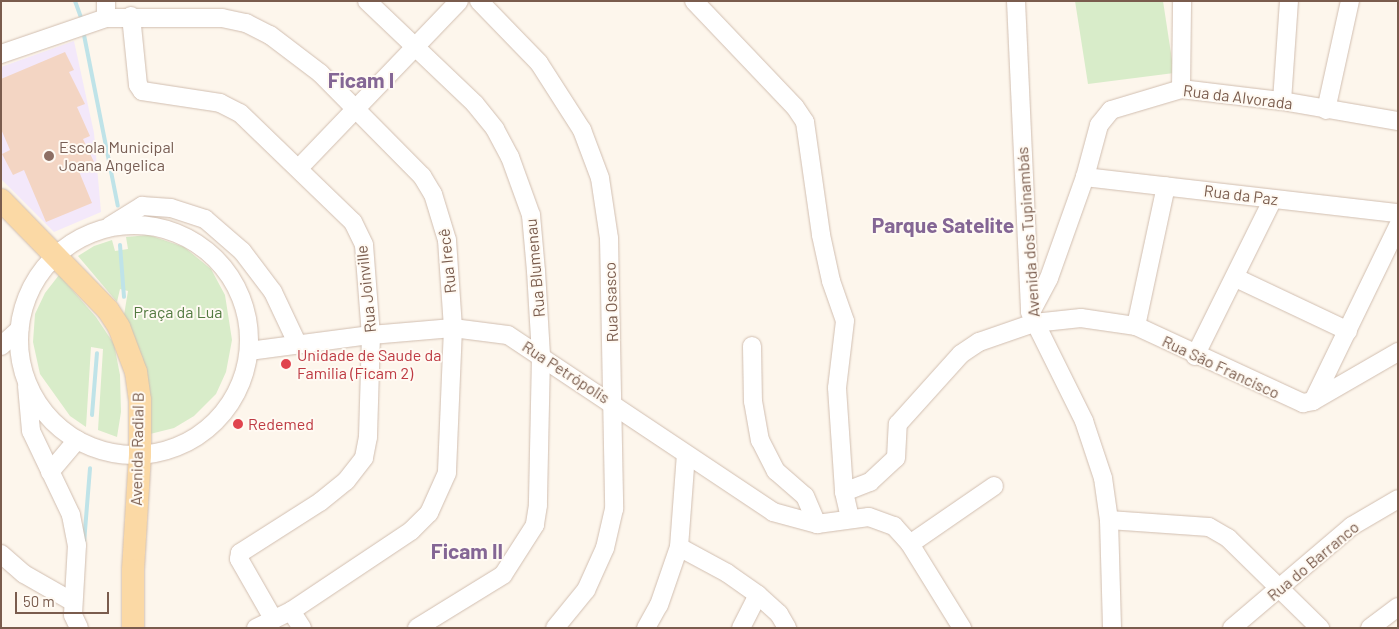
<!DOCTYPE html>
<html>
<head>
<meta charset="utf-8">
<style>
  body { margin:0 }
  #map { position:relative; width:1399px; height:629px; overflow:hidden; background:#fdf6ec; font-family:Barlow,sans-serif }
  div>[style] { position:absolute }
  .education>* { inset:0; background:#f3e8fa }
  .green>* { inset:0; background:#d8ecc9 }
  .stream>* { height:4px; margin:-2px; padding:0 2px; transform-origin:2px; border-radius:2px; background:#bfe3e8 }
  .building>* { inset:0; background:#f3d5c3 }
  .roads { filter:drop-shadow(0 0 1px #d1beb0) drop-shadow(0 0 1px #d1beb0) }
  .minor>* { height:18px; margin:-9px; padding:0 9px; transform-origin:9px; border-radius:9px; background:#fff }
  .minor>.ring { margin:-9px; padding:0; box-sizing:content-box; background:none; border:18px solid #fff; border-radius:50% }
  .major>* { height:22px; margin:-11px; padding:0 11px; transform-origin:11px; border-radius:11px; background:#fbd9a5 }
  .dots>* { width:14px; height:14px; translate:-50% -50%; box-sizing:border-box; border:2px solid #fffaf3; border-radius:50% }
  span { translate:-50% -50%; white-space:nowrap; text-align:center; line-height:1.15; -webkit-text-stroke:4px #fffaf3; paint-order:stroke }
  .street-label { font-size:16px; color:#7a5c4d }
  .education-label { font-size:16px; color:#785e54 }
  .left { translate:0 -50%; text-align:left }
  .park-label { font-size:16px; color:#537a41 }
  .health-label { font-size:16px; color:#be3a42 }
  .district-label { font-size:21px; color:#846695; font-weight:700 }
  .frame { position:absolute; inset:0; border:2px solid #7a5c4d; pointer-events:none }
  .scale { position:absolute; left:15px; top:592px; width:94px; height:22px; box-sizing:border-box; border:2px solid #7a5c4d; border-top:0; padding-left:6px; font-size:15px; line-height:18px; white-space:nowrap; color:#7a5c4d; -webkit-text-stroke:4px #fffaf3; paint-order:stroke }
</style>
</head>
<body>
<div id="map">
  <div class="education">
    <i style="clip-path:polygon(74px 41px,94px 133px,101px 212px,54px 232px,1px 179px,1px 67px)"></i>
  </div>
  <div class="green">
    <i style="clip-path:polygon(1075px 1px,1163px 1px,1174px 73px,1088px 84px)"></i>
    <i style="clip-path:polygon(149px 235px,184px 247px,211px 269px,225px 295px,232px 340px,226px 372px,216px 394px,194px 416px,174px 428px,146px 435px,143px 359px,124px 315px,128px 291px,120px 289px,117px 302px,78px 256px,94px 246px,112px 240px,115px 251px,128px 249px,126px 237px)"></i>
    <i style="clip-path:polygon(59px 275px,96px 317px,114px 344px,120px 375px,121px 412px,117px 437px,98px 430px,103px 349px,91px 347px,86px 427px,70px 416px,40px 374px,33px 342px,35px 314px,45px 293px)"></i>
  </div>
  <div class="stream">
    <i style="left:75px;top:1px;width:20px;rotate:70deg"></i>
    <i style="left:83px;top:30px;width:179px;rotate:78.8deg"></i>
    <i style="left:120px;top:245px;width:52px;rotate:85.6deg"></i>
    <i style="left:92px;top:415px;width:62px;rotate:-85.4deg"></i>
    <i style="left:84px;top:543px;width:75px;rotate:-85.4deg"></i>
  </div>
  <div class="building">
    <i style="clip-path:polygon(65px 52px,74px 70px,69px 72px,85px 104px,77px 107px,90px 136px,83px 139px,94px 162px,78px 169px,92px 203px,46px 222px,24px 170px,13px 175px,2px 154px,10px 150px,1px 129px,1px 79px)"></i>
  </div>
  <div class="roads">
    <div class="minor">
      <i style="left:106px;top:1px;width:17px;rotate:90deg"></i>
      <i style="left:367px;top:1px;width:149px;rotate:43.6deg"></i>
      <i style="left:475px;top:104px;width:32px;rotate:51deg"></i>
      <i style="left:495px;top:129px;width:32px;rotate:62deg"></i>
      <i style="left:510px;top:157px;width:62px;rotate:70.1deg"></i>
      <i style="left:531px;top:215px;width:56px;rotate:84.9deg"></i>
      <i style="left:536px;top:271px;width:85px;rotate:86.6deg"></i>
      <i style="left:541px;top:356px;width:149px;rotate:91.2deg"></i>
      <i style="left:538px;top:505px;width:20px;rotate:99deg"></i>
      <i style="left:535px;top:525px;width:59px;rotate:122.6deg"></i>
      <i style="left:503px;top:575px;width:101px;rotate:148.4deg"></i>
      <i style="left:479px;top:1px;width:86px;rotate:45.9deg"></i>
      <i style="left:539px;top:63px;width:80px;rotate:57.3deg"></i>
      <i style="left:582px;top:130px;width:51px;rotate:69.4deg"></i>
      <i style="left:600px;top:178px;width:61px;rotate:81.5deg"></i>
      <i style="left:609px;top:238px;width:271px;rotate:88.9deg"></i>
      <i style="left:614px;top:509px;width:40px;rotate:103deg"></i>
      <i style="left:605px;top:548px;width:46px;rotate:114.3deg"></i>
      <i style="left:586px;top:590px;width:49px;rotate:129.2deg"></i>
      <i style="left:694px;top:1px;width:146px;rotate:46.4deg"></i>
      <i style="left:795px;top:107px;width:18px;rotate:56deg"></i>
      <i style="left:805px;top:122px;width:114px;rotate:81.9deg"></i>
      <i style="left:821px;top:235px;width:47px;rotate:77.7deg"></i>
      <i style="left:831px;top:281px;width:42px;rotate:70.7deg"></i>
      <i style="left:845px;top:321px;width:67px;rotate:96.8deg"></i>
      <i style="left:837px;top:388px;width:104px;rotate:86.1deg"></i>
      <i style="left:844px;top:492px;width:27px;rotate:77deg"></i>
      <i style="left:1016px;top:1px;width:311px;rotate:87.4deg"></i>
      <i style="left:1030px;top:312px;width:122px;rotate:63.6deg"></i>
      <i style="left:1084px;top:421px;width:60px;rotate:71.6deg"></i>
      <i style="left:1103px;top:478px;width:42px;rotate:81.9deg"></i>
      <i style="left:1109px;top:520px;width:108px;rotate:88.4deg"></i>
      <i style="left:131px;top:16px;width:69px;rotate:84.2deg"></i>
      <i style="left:138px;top:85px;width:7px;rotate:56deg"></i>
      <i style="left:142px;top:91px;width:79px;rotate:8.7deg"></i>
      <i style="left:220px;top:103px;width:22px;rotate:27deg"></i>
      <i style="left:240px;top:113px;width:157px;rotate:44deg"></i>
      <i style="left:353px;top:222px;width:25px;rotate:64deg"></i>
      <i style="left:364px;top:245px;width:90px;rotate:85.6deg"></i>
      <i style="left:371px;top:335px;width:102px;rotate:91.7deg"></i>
      <i style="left:368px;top:437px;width:21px;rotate:101deg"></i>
      <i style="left:364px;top:458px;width:29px;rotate:128deg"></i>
      <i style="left:346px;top:481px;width:33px;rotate:141deg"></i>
      <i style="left:320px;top:502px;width:95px;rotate:147.5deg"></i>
      <i style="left:240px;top:553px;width:6px;rotate:99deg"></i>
      <i style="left:239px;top:559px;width:70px;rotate:60.2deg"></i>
      <i style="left:1px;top:54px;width:111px;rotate:-18.9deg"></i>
      <i style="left:106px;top:18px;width:116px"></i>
      <i style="left:222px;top:18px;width:25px;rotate:12deg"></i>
      <i style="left:246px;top:23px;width:27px;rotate:27deg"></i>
      <i style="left:270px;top:35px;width:63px;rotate:37.2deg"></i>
      <i style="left:320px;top:73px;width:145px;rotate:45.3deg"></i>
      <i style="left:422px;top:176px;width:21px;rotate:59deg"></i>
      <i style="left:433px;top:194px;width:48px;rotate:73.1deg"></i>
      <i style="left:447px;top:240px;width:88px;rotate:86.1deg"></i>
      <i style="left:453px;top:328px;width:145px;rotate:92.4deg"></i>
      <i style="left:447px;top:473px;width:44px;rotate:114.2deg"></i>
      <i style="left:429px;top:513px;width:25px;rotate:135deg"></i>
      <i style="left:411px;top:531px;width:144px;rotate:146.3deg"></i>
      <i style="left:291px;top:611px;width:39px;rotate:154deg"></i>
      <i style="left:1181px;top:89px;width:88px;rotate:-89.3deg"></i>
      <i style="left:1282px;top:101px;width:100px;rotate:-86deg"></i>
      <i style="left:1326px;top:110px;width:112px;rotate:-77.6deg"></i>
      <i style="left:299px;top:168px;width:231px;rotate:-46.2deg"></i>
      <i style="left:1085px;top:177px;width:315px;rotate:6.6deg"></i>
      <i class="ring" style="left:19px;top:225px;width:212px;height:212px"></i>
      <i style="left:110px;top:226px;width:38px;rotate:-32deg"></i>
      <i style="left:142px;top:206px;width:29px;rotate:4deg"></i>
      <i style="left:171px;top:208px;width:36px;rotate:18deg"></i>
      <i style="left:205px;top:219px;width:49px;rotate:40.9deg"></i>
      <i style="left:242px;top:251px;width:51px;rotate:52.9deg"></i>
      <i style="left:273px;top:292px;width:56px;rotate:64.8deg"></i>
      <i style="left:1236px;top:278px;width:124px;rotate:25.3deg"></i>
      <i style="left:1031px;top:312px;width:38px;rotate:-62deg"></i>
      <i style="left:1049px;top:278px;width:107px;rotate:-70.4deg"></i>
      <i style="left:1085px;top:177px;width:54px;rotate:-74.9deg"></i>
      <i style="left:1099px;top:125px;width:19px;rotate:-51deg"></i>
      <i style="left:1111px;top:110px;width:73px;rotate:-16.7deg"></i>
      <i style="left:1181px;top:89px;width:102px;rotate:6.8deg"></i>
      <i style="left:1282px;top:101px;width:118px;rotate:9.8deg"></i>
      <i style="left:1136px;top:326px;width:143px;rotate:-77.9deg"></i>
      <i style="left:1px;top:346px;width:25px;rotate:-42deg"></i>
      <i style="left:752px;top:346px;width:55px;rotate:89deg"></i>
      <i style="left:753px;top:401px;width:40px;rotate:80deg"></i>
      <i style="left:760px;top:440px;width:35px;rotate:63deg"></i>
      <i style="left:776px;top:471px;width:38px;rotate:41deg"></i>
      <i style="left:805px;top:496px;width:30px;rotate:67deg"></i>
      <i style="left:249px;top:351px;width:123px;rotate:-7.5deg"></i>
      <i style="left:371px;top:335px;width:82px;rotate:-4.9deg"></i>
      <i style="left:453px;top:328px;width:55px;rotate:7.3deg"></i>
      <i style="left:508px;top:335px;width:319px;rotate:33.7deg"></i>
      <i style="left:773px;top:512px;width:46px;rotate:15.3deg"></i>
      <i style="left:817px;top:524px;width:52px;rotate:-7.7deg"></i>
      <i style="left:869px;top:517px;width:27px;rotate:20deg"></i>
      <i style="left:894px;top:526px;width:24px;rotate:48deg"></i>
      <i style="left:910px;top:544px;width:99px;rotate:58.2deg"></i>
      <i style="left:1195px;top:356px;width:175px;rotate:-63.6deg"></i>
      <i style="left:27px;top:386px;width:45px;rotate:84.9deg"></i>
      <i style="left:31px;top:431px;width:93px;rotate:64.5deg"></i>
      <i style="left:71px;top:515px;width:31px;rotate:79deg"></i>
      <i style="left:77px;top:545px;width:70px;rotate:93.3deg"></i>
      <i style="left:73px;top:615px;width:14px;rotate:65deg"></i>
      <i style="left:1313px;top:401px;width:195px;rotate:-64.1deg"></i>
      <i style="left:50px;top:472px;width:42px;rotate:-49.8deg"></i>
      <i style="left:844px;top:492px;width:28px;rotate:-21deg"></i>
      <i style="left:870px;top:482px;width:35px;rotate:-43deg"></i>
      <i style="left:896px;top:458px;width:34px;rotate:-87deg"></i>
      <i style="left:898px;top:424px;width:94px;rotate:-48deg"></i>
      <i style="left:961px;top:354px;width:22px;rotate:-34deg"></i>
      <i style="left:979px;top:342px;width:58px;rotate:-19.1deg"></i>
      <i style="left:1034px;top:323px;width:47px;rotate:-6.1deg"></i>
      <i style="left:1081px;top:318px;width:56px;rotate:8.3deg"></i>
      <i style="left:1136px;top:326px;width:184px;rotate:24.8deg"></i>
      <i style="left:1303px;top:403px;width:10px;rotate:-11deg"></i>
      <i style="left:1313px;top:401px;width:98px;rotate:-30deg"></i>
      <i style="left:1109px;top:520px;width:100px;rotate:4deg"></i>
      <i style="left:1209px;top:527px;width:22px;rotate:30deg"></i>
      <i style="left:1228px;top:538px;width:129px;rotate:44.4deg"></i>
      <i style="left:910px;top:544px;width:102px;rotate:-34.6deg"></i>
      <i style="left:679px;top:547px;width:55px;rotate:28.4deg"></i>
      <i style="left:727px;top:573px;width:38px;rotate:35deg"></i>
      <i style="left:758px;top:595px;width:28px;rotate:42deg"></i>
      <i style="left:779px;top:614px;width:16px;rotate:60deg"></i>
      <i style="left:1px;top:554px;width:30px;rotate:41deg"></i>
      <i style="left:24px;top:574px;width:56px;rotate:29.7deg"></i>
      <i style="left:291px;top:611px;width:20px;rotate:57deg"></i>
      <i style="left:646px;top:628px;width:26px;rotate:-61deg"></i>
      <i style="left:659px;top:605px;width:61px;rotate:-71deg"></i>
      <i style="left:679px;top:547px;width:93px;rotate:-85.7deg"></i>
      <i style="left:741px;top:628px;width:37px;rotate:-63deg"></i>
      <i style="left:1232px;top:628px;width:157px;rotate:-40.4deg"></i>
      <i style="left:1352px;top:526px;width:53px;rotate:-30.4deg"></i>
      <i style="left:1370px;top:628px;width:35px;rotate:-37deg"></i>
    </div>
    <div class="major">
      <i style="left:1px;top:200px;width:153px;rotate:45.8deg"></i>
      <i style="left:108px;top:310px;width:20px;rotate:57deg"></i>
      <i style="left:119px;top:327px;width:48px;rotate:69.3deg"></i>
      <i style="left:136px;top:372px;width:28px;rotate:82deg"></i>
      <i style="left:140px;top:400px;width:55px;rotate:90deg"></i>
      <i style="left:140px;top:455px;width:115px;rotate:93.5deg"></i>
      <i style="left:133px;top:570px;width:58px;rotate:90deg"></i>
    </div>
  </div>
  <div class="dots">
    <i style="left:49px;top:156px;background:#8d6e63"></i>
    <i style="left:286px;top:364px;background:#e0444e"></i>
    <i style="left:238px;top:424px;background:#e0444e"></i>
  </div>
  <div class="street-label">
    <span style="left:1238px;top:97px;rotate:7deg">Rua da Alvorada</span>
    <span style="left:1241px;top:195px;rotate:7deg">Rua da Paz</span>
    <span style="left:1028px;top:232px;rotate:-94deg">Avenida dos Tupinambás</span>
    <span style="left:447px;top:261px;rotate:-96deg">Rua Irecê</span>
    <span style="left:535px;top:268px;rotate:-95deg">Rua Blumenau</span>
    <span style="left:366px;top:289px;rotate:-96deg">Rua Joinville</span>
    <span style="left:611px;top:302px;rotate:-92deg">Rua Osasco</span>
    <span style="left:1221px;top:367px;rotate:25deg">Rua São Francisco</span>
    <span style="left:566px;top:372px;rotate:33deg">Rua Petrópolis</span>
    <span style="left:137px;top:449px;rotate:-89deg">Avenida Radial B</span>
    <span style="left:1313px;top:561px;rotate:-40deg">Rua do Barranco</span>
  </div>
  <div class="education-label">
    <span class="left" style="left:59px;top:156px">Escola Municipal<br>Joana Angelica</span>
  </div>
  <div class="park-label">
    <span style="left:178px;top:312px">Praça da Lua</span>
  </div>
  <div class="health-label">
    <span class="left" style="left:297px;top:364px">Unidade de Saude da<br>Familia (Ficam 2)</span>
    <span class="left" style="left:248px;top:424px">Redemed</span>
  </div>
  <div class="district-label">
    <span style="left:361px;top:80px">Ficam I</span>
    <span style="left:943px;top:225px">Parque Satelite</span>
    <span style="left:467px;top:551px">Ficam II</span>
  </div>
  <div class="frame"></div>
  <div class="scale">50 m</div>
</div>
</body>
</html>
